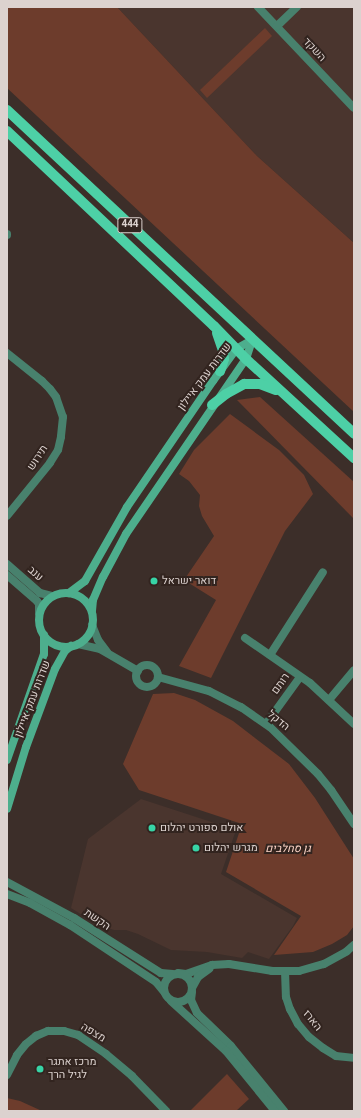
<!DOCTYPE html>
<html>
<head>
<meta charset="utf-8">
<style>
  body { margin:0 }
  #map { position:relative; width:361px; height:1118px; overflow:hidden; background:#3c2e29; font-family:Georgia,Heebo,serif }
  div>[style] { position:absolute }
  .built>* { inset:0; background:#4a352e }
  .green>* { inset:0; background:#6d3c2c }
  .minor>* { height:8px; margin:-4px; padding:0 4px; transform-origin:4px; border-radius:4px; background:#48816d }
  .minor>.ring { margin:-4px; padding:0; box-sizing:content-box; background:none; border:8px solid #48816d; border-radius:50% }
  .tertiary>* { height:8px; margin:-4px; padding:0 4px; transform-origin:4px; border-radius:4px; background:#48816d }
  .tertiary>.ring { margin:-4px; padding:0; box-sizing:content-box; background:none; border:8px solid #48816d; border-radius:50% }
  .secondary>* { height:8px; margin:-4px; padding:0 4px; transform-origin:4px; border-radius:4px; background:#4dae8d }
  .secondary>.ring { margin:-4px; padding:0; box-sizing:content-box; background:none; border:8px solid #4dae8d; border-radius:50% }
  .primary>* { height:10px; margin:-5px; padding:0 5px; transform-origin:5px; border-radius:5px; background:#4dd0a6 }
  .dots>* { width:11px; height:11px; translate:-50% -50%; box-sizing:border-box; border:2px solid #32241f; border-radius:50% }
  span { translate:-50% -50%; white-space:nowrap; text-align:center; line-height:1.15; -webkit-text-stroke:4px #32241f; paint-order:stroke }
  .shield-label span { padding:1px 3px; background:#32241f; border:1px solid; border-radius:3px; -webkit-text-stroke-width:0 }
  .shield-label { font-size:10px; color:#dcd2cf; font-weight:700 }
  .street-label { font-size:11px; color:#dcd2cf }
  .poi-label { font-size:11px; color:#dcd2cf }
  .left { translate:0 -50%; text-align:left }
  .park-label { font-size:11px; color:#fdd5c7; font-style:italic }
  .frame { position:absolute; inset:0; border:8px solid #dcd2cf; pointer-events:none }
</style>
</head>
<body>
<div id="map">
  <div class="built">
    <i style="clip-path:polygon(117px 7px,354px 7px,354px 243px,257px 156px)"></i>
    <i style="clip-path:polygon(141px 799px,236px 830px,221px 874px,297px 918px,293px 926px,269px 959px,248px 952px,242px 958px,207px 952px,171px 950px,138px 934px,126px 930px,114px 930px,98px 925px,71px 908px,88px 839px)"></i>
  </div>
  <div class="green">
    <i style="clip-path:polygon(7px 7px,117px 7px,257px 156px,354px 243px,354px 412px,7px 88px)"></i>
    <i style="clip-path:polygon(265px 28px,272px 36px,207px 98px,200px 90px)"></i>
    <i style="clip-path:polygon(260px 397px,354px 482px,354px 519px,237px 400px)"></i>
    <i style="clip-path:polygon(230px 414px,279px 450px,304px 475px,313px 494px,285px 531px,211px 678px,179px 666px,216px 600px,184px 580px,214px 536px,202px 516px,199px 506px,200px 495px,189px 481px,179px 474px,194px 450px)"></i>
    <i style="clip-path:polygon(174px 693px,195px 700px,233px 721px,289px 764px,315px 798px,354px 859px,354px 926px,347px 935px,332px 944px,313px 952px,274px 955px,301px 916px,226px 872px,242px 824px,139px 790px,123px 764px,153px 694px)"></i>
    <i style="clip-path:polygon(227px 1074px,249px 1099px,236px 1111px,190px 1111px)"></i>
    <i style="clip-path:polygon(7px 1098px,20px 1101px,42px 1111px,7px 1111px)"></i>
  </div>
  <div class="minor">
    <i style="left:258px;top:7px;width:139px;rotate:46.5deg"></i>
    <i style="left:277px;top:26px;width:28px;rotate:-44deg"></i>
    <i style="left:7px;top:234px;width:1px;rotate:90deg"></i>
    <i style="left:7px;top:353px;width:45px;rotate:38.7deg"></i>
    <i style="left:42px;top:381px;width:11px;rotate:45deg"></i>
    <i style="left:50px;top:389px;width:10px;rotate:53deg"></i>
    <i style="left:56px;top:397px;width:21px;rotate:71deg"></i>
    <i style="left:63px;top:417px;width:20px;rotate:96deg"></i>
    <i style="left:61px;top:437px;width:13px;rotate:103deg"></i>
    <i style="left:58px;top:450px;width:15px;rotate:122deg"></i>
    <i style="left:50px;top:463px;width:68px;rotate:129.1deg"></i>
    <i style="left:7px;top:564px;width:44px;rotate:41.3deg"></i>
    <i style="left:40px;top:593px;width:12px;rotate:14deg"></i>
    <i style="left:7px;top:575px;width:40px;rotate:41deg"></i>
    <i style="left:37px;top:601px;width:4px;rotate:56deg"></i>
    <i style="left:39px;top:604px;width:9px;rotate:90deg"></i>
    <i style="left:92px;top:625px;width:16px;rotate:68deg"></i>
    <i style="left:98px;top:640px;width:15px;rotate:53deg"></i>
    <i style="left:245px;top:638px;width:79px;rotate:34.7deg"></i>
    <i style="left:310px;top:683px;width:60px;rotate:43deg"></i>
    <i style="left:78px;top:644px;width:23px;rotate:13deg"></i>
    <i style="left:100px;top:649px;width:44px;rotate:30.1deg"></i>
    <i style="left:270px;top:655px;width:98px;rotate:-57.4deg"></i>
    <i class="ring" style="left:136px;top:665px;width:14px;height:14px"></i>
    <i style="left:158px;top:677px;width:53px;rotate:15.4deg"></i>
    <i style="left:209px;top:691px;width:36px;rotate:27deg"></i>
    <i style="left:241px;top:707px;width:35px;rotate:35deg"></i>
    <i style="left:270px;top:727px;width:67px;rotate:44.4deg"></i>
    <i style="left:318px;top:774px;width:21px;rotate:51deg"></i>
    <i style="left:331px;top:790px;width:41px;rotate:55.9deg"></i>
    <i style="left:329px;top:700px;width:39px;rotate:-50deg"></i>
    <i style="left:266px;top:724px;width:58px;rotate:-54.1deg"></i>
    <i style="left:285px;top:971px;width:26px;rotate:88deg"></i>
    <i style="left:286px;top:997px;width:13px;rotate:72deg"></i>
    <i style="left:290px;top:1009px;width:17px;rotate:62deg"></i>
    <i style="left:298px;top:1024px;width:17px;rotate:50deg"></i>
    <i style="left:309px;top:1037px;width:18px;rotate:38deg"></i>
    <i style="left:323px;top:1048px;width:15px;rotate:32deg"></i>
    <i style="left:336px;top:1056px;width:18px;rotate:6deg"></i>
    <i style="left:178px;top:973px;width:8px;rotate:7deg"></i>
    <i style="left:186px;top:974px;width:28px;rotate:-19deg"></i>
    <i style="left:212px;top:965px;width:17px;rotate:-3deg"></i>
    <i style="left:229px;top:964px;width:44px;rotate:9.2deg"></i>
    <i style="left:272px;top:971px;width:27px"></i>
    <i style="left:299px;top:971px;width:26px;rotate:-16deg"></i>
    <i style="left:324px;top:964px;width:26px;rotate:-29deg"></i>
    <i style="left:347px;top:951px;width:9px;rotate:-41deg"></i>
    <i style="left:192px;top:988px;width:13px;rotate:-61deg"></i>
    <i style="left:198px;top:977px;width:14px;rotate:-36deg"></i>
    <i style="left:7px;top:1075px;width:22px;rotate:-63deg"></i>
    <i style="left:17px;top:1055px;width:14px;rotate:-51deg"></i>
    <i style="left:26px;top:1044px;width:13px;rotate:-39deg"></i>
    <i style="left:36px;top:1036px;width:13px;rotate:-23deg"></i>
    <i style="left:48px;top:1031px;width:16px"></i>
    <i style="left:64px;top:1031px;width:15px;rotate:16deg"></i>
    <i style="left:78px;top:1035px;width:34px;rotate:34deg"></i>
    <i style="left:106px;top:1054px;width:34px;rotate:40deg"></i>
    <i style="left:132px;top:1076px;width:49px;rotate:45.8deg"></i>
  </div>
  <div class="tertiary">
    <i style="left:7px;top:882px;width:76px;rotate:28.2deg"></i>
    <i style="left:74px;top:918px;width:103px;rotate:32.3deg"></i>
    <i style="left:161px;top:973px;width:12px;rotate:5deg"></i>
    <i style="left:7px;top:894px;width:25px;rotate:21deg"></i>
    <i style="left:30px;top:903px;width:46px;rotate:28.8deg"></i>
    <i style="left:70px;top:925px;width:103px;rotate:33.5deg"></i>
    <i style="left:156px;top:982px;width:13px;rotate:51deg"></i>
    <i class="ring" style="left:164px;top:974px;width:20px;height:20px"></i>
    <i style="left:192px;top:992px;width:8px;rotate:97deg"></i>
    <i style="left:191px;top:1000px;width:14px;rotate:65deg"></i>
    <i style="left:197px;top:1013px;width:47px;rotate:44.1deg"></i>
    <i style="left:231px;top:1046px;width:84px;rotate:50.8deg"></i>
    <i style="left:171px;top:1001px;width:74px;rotate:42.3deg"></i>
    <i style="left:226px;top:1051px;width:77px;rotate:50.8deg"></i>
  </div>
  <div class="secondary">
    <i class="ring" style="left:39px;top:593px;width:46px;height:46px"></i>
    <i style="left:69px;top:593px;width:20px;rotate:-37deg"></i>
    <i style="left:85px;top:581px;width:85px;rotate:-60.4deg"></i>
    <i style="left:127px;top:507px;width:153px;rotate:-55.7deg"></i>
    <i style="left:213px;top:381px;width:39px;rotate:-54deg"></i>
    <i style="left:236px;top:349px;width:18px;rotate:-29deg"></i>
    <i style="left:92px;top:611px;width:11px;rotate:-85deg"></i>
    <i style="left:93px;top:600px;width:25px;rotate:-67deg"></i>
    <i style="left:103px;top:577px;width:49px;rotate:-61.9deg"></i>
    <i style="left:126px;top:534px;width:212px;rotate:-55.6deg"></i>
    <i style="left:246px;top:359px;width:20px;rotate:-72deg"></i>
    <i style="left:7px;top:760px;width:112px;rotate:-70.8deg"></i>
    <i style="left:44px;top:654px;width:19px;rotate:-90deg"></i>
    <i style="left:7px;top:809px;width:65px;rotate:-73deg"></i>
    <i style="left:26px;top:747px;width:83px;rotate:-69.6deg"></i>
    <i style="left:55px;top:669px;width:21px;rotate:-61deg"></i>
    <i style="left:65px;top:651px;width:8px;rotate:-40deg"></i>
  </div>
  <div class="primary">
    <i style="left:7px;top:110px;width:475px;rotate:43deg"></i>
    <i style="left:7px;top:131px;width:284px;rotate:43.3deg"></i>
    <i style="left:214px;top:326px;width:46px;rotate:45.9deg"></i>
    <i style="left:246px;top:359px;width:147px;rotate:42.5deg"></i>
    <i style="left:217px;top:333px;width:18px;rotate:71deg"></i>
    <i style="left:223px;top:350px;width:9px;rotate:84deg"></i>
    <i style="left:224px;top:359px;width:13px;rotate:108deg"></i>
    <i style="left:212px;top:405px;width:18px;rotate:-38deg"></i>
    <i style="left:226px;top:394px;width:21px;rotate:-29deg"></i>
    <i style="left:244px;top:384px;width:16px"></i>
    <i style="left:260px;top:384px;width:17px;rotate:21deg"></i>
  </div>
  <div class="dots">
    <i style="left:154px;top:581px;background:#37d4a6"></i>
    <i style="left:152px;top:828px;background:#37d4a6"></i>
    <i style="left:196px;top:848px;background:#37d4a6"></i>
    <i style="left:40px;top:1069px;background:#37d4a6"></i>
  </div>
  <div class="shield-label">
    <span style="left:130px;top:225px">444</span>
  </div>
  <div class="street-label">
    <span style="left:314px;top:50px;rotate:47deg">השקד</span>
    <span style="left:205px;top:377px;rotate:-53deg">שדרות עמק איילון</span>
    <span style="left:38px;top:458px;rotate:-56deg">תירוש</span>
    <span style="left:35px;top:574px;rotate:41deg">ענב</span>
    <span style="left:281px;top:684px;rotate:-54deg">רותם</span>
    <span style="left:33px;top:699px;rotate:-69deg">שדרות עמק איילון</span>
    <span style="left:278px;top:721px;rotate:39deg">הדקל</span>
    <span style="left:97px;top:920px;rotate:34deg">הקשת</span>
    <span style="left:312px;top:1021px;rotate:51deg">הארז</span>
    <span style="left:93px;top:1033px;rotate:31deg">מצפה</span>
  </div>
  <div class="poi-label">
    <span class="left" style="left:162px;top:581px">דואר ישראל</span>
    <span class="left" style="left:160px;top:828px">אולם ספורט יהלום</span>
    <span class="left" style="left:204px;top:848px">מגרש יהלום</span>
    <span class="left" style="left:48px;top:1069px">מרכז אתגר<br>לגיל הרך</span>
  </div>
  <div class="park-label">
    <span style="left:288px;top:849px">גן סחלבים</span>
  </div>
  <div class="frame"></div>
</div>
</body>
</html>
